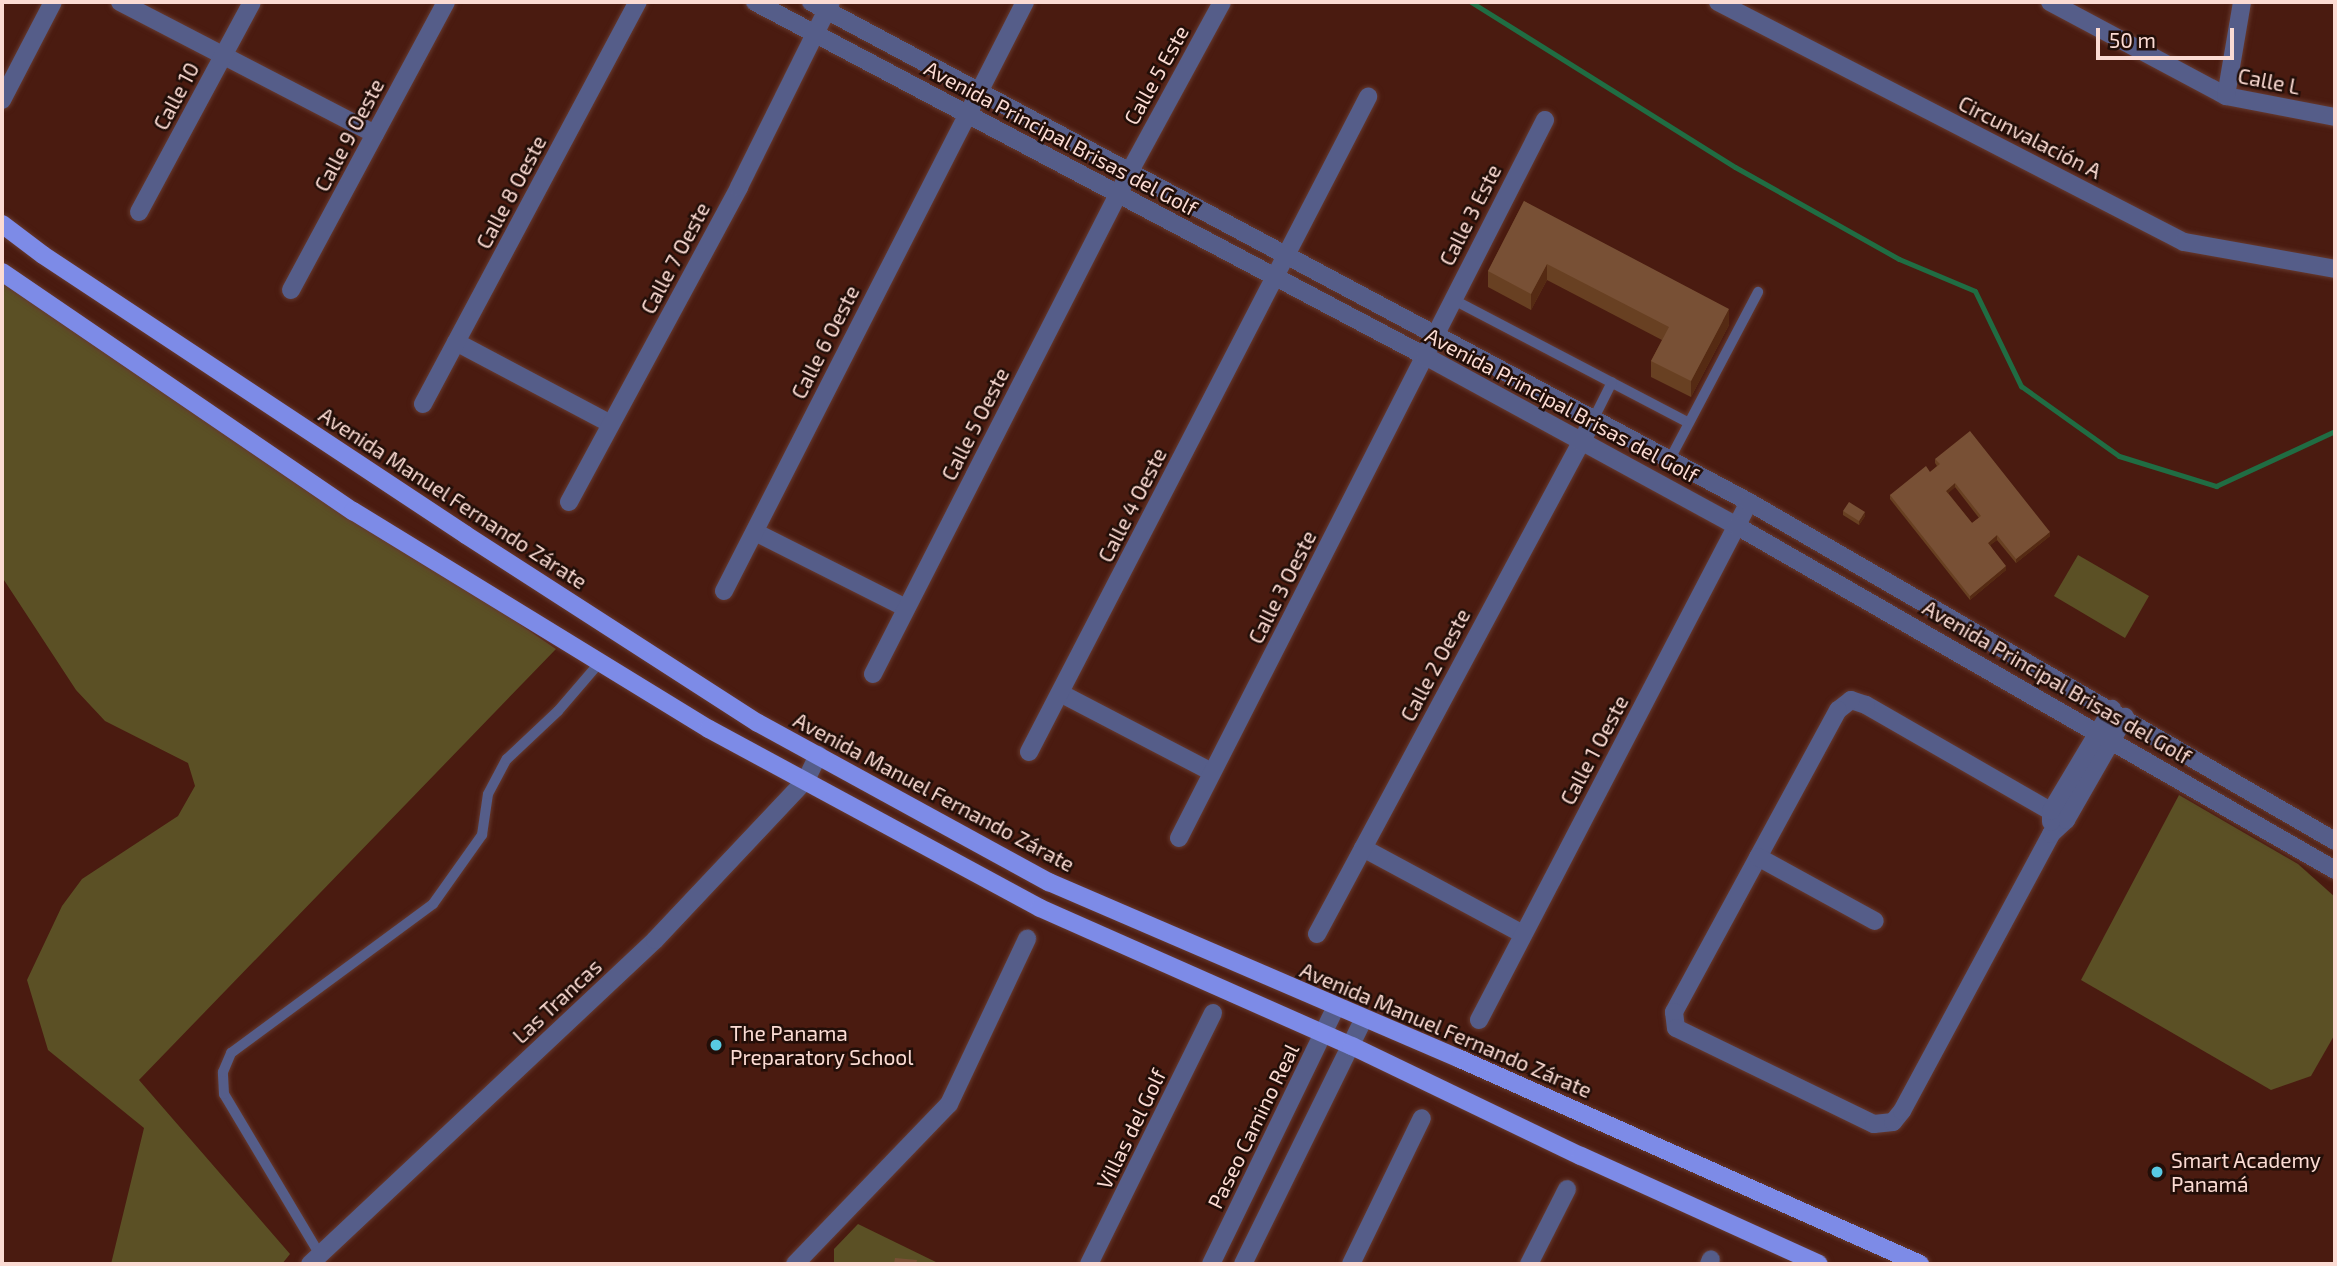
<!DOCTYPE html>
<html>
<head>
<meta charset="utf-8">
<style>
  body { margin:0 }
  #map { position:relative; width:2337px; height:1266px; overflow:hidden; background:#4a1b10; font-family:"Exo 2",sans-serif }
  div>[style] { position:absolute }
  .green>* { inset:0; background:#5b5025 }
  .stream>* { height:5px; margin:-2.5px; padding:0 2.5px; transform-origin:2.5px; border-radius:2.5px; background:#206d43 }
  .roads { filter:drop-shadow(0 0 2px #663a2f) drop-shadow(0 0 2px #663a2f) }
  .service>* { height:10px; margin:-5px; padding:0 5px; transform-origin:5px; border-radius:5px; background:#555d89 }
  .minor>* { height:18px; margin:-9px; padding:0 9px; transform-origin:9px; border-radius:9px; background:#555d89 }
  .tertiary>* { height:18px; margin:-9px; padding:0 9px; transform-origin:9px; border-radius:9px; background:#555d89 }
  .primary>* { height:18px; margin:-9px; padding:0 9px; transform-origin:9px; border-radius:9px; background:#7d8be7 }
  .wall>* { inset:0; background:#684022 }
  .shaded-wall>* { inset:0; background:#552a13 }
  .building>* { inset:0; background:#785035 }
  .dots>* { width:19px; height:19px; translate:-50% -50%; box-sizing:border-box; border:4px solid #220e08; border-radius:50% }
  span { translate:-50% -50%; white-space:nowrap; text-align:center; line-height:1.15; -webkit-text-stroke:5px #220e08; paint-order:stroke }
  .street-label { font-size:21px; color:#fbdbd3 }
  .poi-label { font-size:21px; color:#fbdbd3 }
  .left { translate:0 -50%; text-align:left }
  .frame { position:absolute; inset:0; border:4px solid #fbdbd3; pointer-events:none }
  .scale { position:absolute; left:2096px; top:28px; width:138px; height:32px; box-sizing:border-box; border:4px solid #fbdbd3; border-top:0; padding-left:9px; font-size:21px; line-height:24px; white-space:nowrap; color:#fbdbd3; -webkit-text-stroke:5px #220e08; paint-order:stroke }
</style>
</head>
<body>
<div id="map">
  <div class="green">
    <i style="clip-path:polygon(2px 272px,556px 649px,139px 1080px,290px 1254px,282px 1264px,111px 1264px,144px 1128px,48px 1050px,27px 980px,62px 906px,82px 879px,178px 816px,195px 786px,188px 763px,105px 721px,76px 690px,2px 577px)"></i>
    <i style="clip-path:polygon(2078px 555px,2149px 596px,2125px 638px,2054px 596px)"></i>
    <i style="clip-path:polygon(2179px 795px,2298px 864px,2335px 897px,2335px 1034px,2311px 1076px,2271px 1090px,2081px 980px)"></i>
    <i style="clip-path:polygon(858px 1224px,940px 1264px,834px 1264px,834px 1249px)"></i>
  </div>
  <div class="stream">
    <i style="left:1471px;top:2px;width:311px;rotate:32deg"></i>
    <i style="left:1735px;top:167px;width:188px;rotate:29.3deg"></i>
    <i style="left:1899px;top:259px;width:82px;rotate:22.8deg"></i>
    <i style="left:1975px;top:291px;width:106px;rotate:64.2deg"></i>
    <i style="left:2021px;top:386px;width:120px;rotate:35.5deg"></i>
    <i style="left:2119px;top:456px;width:102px;rotate:17.2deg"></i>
    <i style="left:2216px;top:486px;width:131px;rotate:-24.8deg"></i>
  </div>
  <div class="roads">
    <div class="service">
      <i style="left:1452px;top:299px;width:267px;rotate:27.6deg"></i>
      <i style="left:1594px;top:418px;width:40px;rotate:-63.4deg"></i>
      <i style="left:1670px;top:459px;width:189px;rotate:-62.2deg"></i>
      <i style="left:320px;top:1255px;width:187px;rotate:-120.8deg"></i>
      <i style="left:224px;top:1094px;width:22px;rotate:-93deg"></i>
      <i style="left:223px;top:1072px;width:21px;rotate:-67deg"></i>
      <i style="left:231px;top:1053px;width:251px;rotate:-36.4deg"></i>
      <i style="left:433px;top:904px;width:85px;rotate:-54.6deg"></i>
      <i style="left:482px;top:835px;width:41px;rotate:-81.7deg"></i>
      <i style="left:488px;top:794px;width:40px;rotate:-62deg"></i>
      <i style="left:507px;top:759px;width:70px;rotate:-43.3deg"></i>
      <i style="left:558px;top:711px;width:65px;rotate:-49.4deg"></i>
    </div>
    <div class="minor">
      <i style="left:120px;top:2px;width:287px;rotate:27.4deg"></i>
      <i style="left:1718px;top:2px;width:524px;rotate:27.25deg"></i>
      <i style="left:2184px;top:242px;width:153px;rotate:10.1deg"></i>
      <i style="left:2050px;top:2px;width:200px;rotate:28.1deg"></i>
      <i style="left:2226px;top:96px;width:111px;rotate:10.9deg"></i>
      <i style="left:2226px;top:96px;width:95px;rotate:-80.3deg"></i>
      <i style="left:2px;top:100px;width:110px;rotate:-62.5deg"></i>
      <i style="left:139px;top:212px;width:238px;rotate:-61.7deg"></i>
      <i style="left:291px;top:290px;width:327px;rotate:-61.7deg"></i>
      <i style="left:456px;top:342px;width:175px;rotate:27.9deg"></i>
      <i style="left:423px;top:404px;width:456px;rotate:-61.9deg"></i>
      <i style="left:569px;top:502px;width:358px;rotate:-61.6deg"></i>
      <i style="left:739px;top:187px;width:207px;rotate:-63.6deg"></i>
      <i style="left:755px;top:532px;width:169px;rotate:26.7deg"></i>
      <i style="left:724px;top:591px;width:661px;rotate:-62.93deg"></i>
      <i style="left:873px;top:674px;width:565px;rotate:-62.94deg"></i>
      <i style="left:1130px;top:171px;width:192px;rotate:-61.4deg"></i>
      <i style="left:1060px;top:693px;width:171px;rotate:27.5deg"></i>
      <i style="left:1029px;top:752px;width:738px;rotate:-62.64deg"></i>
      <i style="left:2066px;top:820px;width:231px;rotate:-150.1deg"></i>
      <i style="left:1866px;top:705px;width:16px;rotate:-162deg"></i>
      <i style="left:1851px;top:700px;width:16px;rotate:142deg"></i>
      <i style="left:1838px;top:710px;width:344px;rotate:118.5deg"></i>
      <i style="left:1674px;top:1012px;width:16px;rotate:83deg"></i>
      <i style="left:1676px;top:1028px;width:220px;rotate:25.9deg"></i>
      <i style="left:1874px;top:1124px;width:19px;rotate:-6deg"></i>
      <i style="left:1893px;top:1122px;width:14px;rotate:-51deg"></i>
      <i style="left:1902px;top:1111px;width:315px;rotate:-61.7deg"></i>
      <i style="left:2051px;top:834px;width:21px;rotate:-43deg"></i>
      <i style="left:2066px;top:820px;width:119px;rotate:-60.2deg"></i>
      <i style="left:2051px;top:822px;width:11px;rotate:-90deg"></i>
      <i style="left:2051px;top:811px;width:119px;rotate:-59.1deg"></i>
      <i style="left:1179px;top:838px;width:806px;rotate:-62.99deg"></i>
      <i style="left:1363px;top:848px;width:182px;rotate:28.3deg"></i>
      <i style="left:1758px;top:857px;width:133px;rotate:28.7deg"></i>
      <i style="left:1317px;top:934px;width:586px;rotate:-61.77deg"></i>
      <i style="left:1479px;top:1020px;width:584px;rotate:-62.47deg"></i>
      <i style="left:310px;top:1264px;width:473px;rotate:-43.2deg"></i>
      <i style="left:655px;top:940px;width:220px;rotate:-46.7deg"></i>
      <i style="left:806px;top:780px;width:28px;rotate:-64deg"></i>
      <i style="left:795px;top:1264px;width:222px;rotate:-46.1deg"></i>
      <i style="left:949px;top:1104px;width:183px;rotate:-64.7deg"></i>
      <i style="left:1089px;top:1264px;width:280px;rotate:-63.7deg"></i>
      <i style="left:1211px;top:1264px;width:286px;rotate:-64.1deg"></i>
      <i style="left:1243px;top:1264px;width:272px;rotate:-63.8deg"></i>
      <i style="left:1351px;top:1264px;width:162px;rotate:-64.1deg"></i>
      <i style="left:1529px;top:1264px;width:84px;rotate:-63.1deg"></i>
      <i style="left:1709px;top:1264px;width:5px;rotate:-68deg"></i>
    </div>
    <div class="tertiary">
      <i style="left:755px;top:2px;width:758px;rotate:27.85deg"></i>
      <i style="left:1425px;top:356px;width:355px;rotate:28.6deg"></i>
      <i style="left:1737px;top:526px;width:690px;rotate:29.91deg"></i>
      <i style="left:811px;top:2px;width:1063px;rotate:28.06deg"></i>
      <i style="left:1749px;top:502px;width:677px;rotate:30.05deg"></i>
    </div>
    <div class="primary">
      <i style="left:2px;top:224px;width:51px;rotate:37.1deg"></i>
      <i style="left:43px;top:255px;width:507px;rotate:33.5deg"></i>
      <i style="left:466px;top:535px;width:347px;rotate:32.8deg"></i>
      <i style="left:758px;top:723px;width:332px;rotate:28.7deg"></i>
      <i style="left:1049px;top:882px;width:445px;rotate:23.3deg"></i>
      <i style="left:1458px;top:1058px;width:506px;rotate:24.03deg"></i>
      <i style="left:2px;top:272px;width:425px;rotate:34.3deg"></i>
      <i style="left:353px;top:511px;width:417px;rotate:31.5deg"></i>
      <i style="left:709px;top:729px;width:376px;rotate:28.4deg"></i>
      <i style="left:1040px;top:908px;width:341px;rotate:23.9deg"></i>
      <i style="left:1352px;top:1046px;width:254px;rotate:25.7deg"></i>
      <i style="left:1581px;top:1156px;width:261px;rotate:24.4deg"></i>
    </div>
  </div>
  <div class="wall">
    <i style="clip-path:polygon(1524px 201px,1729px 325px,1691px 397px,1651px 377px,1651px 361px,1662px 340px,1547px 280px,1531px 310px,1488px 287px,1488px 271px)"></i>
    <i style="clip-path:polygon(evenodd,1935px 459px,2050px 536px,2016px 563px,1997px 540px,1990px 545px,2006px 570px,1970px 600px,1890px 499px,1890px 495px,1930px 472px,1937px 466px,1935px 463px,1935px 459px,1955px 487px,1979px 518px,1972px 523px,1948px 493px,1955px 487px)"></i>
    <i style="clip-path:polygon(1843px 511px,1865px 516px,1859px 525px,1843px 515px)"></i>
  </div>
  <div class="shaded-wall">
    <i style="clip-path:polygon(1547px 264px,1547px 280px,1531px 310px,1531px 294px)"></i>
    <i style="clip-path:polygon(1729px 309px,1729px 325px,1691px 397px,1691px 381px)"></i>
    <i style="clip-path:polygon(1955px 483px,1955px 487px,1946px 495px,1946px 491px)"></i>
    <i style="clip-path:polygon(1865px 512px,1865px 516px,1859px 525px,1859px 521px)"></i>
    <i style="clip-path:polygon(2050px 532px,2050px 536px,2016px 563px,2016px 559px)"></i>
    <i style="clip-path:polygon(1997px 535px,1997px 540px,1988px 547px,1988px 543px)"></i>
    <i style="clip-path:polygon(2006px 566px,2006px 570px,1970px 600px,1970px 596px)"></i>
  </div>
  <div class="building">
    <i style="clip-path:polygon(1524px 201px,1729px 309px,1691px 381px,1651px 361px,1669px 327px,1547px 264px,1531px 294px,1488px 271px)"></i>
    <i style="clip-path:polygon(evenodd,1970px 431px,2050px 532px,2016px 559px,1997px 535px,1988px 543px,2006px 566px,1970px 596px,1890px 495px,1926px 466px,1930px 472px,1940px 464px,1935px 459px,1970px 431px,1955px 483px,1981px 516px,1972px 523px,1946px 491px,1955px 483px)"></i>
    <i style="clip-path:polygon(1849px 502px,1865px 512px,1859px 521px,1843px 511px)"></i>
    <i style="clip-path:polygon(895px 1258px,917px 1260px,916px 1264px,894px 1264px)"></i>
  </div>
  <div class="dots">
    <i style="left:716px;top:1045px;background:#58c9e3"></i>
    <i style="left:2157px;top:1172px;background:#58c9e3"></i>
  </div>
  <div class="street-label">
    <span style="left:1156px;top:75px;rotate:-61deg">Calle 5 Este</span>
    <span style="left:2269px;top:81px;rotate:11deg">Calle L</span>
    <span style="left:176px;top:96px;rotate:-62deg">Calle 10</span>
    <span style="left:349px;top:135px;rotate:-62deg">Calle 9 Oeste</span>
    <span style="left:2030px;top:137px;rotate:27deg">Circunvalación A</span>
    <span style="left:1061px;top:138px;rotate:28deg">Avenida Principal Brisas del Golf</span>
    <span style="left:511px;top:192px;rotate:-62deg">Calle 8 Oeste</span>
    <span style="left:1470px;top:215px;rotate:-63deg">Calle 3 Este</span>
    <span style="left:675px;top:258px;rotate:-62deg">Calle 7 Oeste</span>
    <span style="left:825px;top:342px;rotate:-63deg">Calle 6 Oeste</span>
    <span style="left:1562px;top:405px;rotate:28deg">Avenida Principal Brisas del Golf</span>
    <span style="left:975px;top:424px;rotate:-63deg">Calle 5 Oeste</span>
    <span style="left:453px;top:498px;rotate:33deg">Avenida Manuel Fernando Zárate</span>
    <span style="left:1132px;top:505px;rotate:-63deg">Calle 4 Oeste</span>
    <span style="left:1282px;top:587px;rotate:-63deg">Calle 3 Oeste</span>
    <span style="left:1435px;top:665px;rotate:-62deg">Calle 2 Oeste</span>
    <span style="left:2057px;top:682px;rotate:30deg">Avenida Principal Brisas del Golf</span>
    <span style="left:1594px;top:750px;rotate:-62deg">Calle 1 Oeste</span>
    <span style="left:934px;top:792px;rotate:28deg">Avenida Manuel Fernando Zárate</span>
    <span style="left:557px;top:1001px;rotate:-43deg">Las Trancas</span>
    <span style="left:1446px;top:1030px;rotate:23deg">Avenida Manuel Fernando Zárate</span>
    <span style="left:1253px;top:1126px;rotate:-64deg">Paseo Camino Real</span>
    <span style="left:1131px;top:1129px;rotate:-64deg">Villas del Golf</span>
  </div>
  <div class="poi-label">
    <span class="left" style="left:730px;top:1045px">The Panama<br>Preparatory School</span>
    <span class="left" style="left:2171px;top:1172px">Smart Academy<br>Panamá</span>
  </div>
  <div class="frame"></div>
  <div class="scale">50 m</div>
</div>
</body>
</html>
